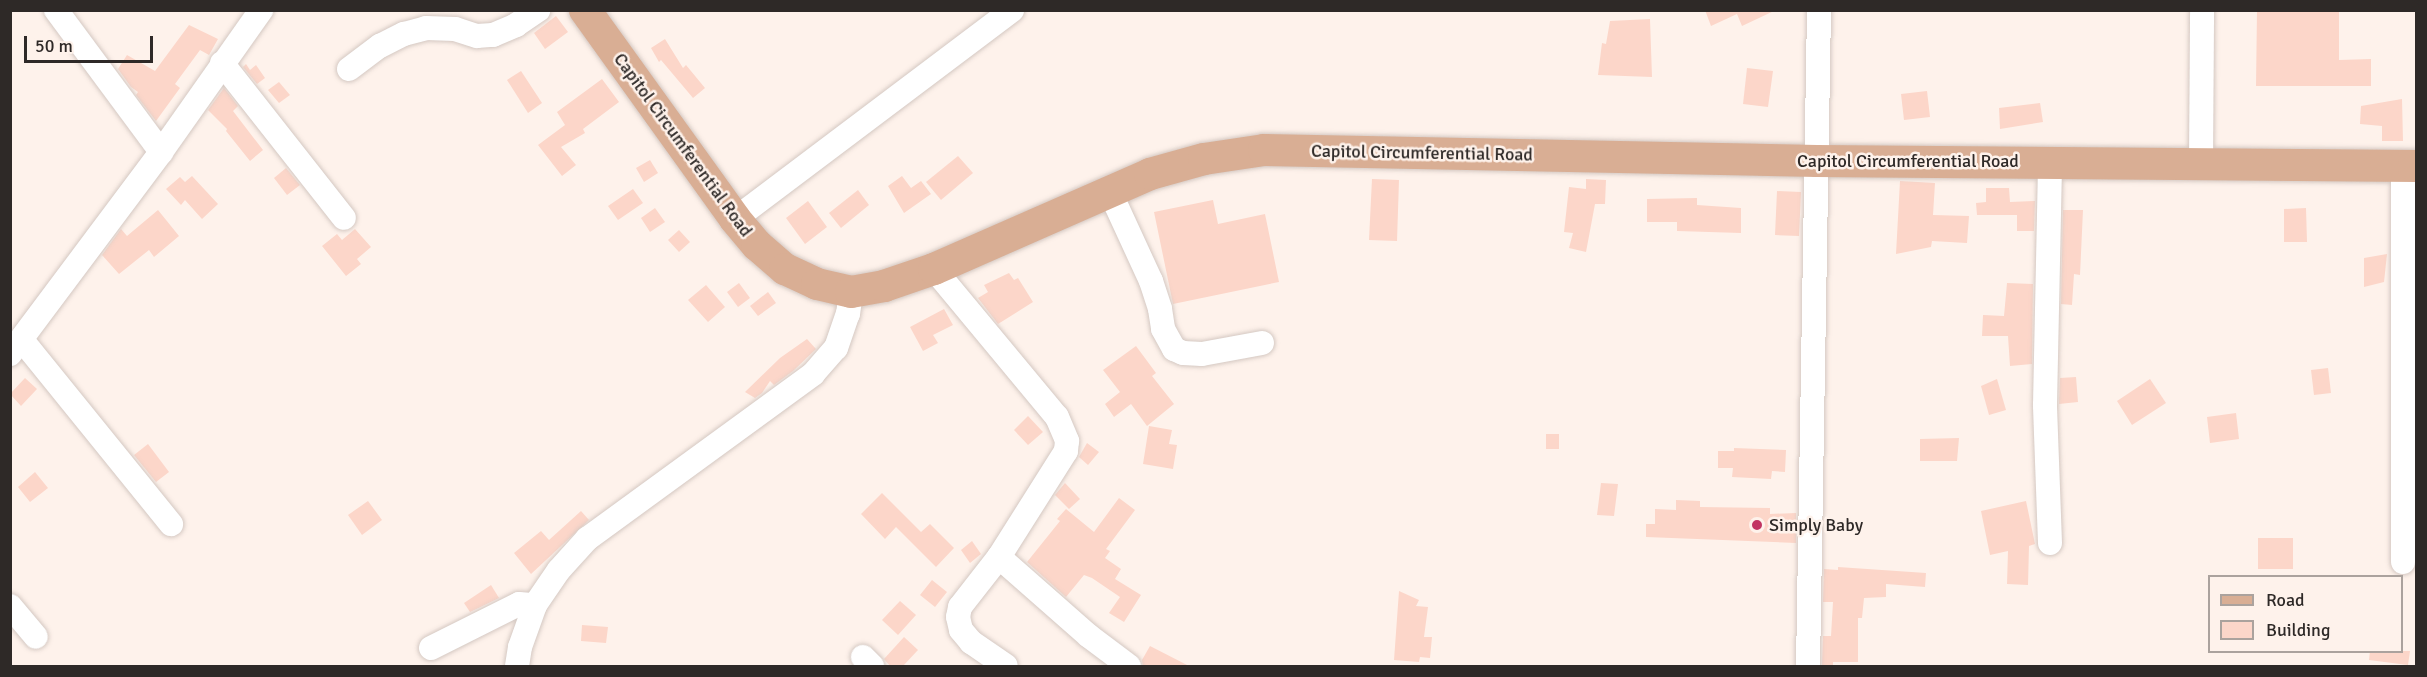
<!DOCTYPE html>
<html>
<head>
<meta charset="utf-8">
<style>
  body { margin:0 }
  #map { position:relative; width:2427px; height:677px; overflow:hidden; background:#fef2eb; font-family:Signika,sans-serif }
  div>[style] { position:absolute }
  .building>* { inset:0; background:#fcd6c9 }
  .roads { filter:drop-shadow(0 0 2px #d4c8c2) drop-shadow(0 0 2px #d4c8c2) }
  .minor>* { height:24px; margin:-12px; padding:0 12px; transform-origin:12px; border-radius:12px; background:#fff }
  .major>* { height:32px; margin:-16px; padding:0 16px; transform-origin:16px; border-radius:16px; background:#d9ae94 }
  .dots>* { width:16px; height:16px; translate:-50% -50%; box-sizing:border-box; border:3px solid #fef2eb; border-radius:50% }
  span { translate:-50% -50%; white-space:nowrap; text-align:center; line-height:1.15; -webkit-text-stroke:5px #fef2eb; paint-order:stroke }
  .street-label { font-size:18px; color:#2e2927 }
  .poi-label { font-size:18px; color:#2e2927 }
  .left { translate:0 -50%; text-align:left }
  .frame { position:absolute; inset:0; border:12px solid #2e2927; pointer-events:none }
  .legend { position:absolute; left:2208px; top:575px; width:195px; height:78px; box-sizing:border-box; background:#fef2eb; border:2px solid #aba29d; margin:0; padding:8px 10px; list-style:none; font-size:18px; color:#2e2927 }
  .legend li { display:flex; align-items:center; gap:12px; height:30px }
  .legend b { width:30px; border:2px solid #aba29d }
  .scale { position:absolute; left:24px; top:36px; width:129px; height:27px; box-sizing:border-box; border:3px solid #2e2927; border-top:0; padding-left:8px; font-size:18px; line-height:21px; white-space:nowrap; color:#2e2927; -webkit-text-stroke:4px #fef2eb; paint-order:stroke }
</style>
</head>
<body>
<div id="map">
  <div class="building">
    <i style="clip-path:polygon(1705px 10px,1776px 10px,1742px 26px,1737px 14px,1711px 26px)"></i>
    <i style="clip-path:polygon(2257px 10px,2339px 10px,2339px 60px,2371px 59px,2371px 86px,2256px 86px)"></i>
    <i style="clip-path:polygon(556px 16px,568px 32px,545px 49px,534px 33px)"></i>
    <i style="clip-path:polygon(1650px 19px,1652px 77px,1598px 75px,1602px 43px,1606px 44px,1610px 21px)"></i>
    <i style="clip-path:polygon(189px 25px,218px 39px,209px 55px,200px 50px,175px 84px,180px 88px,156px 121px,136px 95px,138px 92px,131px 87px,118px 69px,127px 55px,155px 71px)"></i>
    <i style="clip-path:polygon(665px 39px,683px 68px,686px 65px,705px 88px,693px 98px,661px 60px,659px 62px,651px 48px)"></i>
    <i style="clip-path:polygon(246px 64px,250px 70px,256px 65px,265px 78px,257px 84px,243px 67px)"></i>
    <i style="clip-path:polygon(1747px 68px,1773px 71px,1768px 107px,1743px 104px)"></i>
    <i style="clip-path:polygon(521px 71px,542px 103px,528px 113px,507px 80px)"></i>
    <i style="clip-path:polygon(602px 79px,619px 102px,583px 129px,585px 133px,561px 147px,576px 165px,562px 176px,538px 145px,565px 125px,557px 112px)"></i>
    <i style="clip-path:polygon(279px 82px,290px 95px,279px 103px,268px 90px)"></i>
    <i style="clip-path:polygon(224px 88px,238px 106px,233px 111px,263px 150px,250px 161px,226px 131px,227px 129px,208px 110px)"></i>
    <i style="clip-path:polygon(1927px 91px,1930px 117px,1904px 120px,1901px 94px)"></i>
    <i style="clip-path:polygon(2402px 99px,2403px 141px,2382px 141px,2382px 126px,2360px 124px,2361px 106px)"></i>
    <i style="clip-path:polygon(2040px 103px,2043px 122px,2000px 129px,1999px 108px)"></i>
    <i style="clip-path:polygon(958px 156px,973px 173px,941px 200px,926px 182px)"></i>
    <i style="clip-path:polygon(650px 160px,658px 173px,644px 182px,636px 168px)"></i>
    <i style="clip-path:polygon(286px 168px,300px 185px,287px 195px,274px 178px)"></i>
    <i style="clip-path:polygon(192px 176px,218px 204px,202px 219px,185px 200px,181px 205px,166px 189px,180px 177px,185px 182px)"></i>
    <i style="clip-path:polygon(902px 176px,911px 188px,921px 181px,931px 194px,904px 213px,888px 186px)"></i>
    <i style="clip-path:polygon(1372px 179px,1399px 180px,1397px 241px,1369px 240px)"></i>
    <i style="clip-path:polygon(1586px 179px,1606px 180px,1605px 204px,1595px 204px,1586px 252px,1569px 248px,1573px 233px,1564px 232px,1569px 187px,1586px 189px)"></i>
    <i style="clip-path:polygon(1900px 181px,1935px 183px,1933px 215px,1969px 216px,1967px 243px,1932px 241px,1931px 247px,1896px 254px)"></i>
    <i style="clip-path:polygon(1986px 188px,2009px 188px,2010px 202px,2035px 201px,2034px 231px,2017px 231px,2017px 215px,1977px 215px,1976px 203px,1986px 202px)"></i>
    <i style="clip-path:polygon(633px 189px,643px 203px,618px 220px,608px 206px)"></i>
    <i style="clip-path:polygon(858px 190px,869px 205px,841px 228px,829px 213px)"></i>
    <i style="clip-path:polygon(1777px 191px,1801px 192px,1799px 236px,1775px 235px)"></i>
    <i style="clip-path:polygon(1697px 198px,1697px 205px,1741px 208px,1741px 233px,1677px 231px,1677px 222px,1647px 222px,1647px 199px)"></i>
    <i style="clip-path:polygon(1213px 200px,1218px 224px,1265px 214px,1279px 282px,1173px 304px,1154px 212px)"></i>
    <i style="clip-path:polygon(808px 201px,827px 227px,805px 244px,786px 218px)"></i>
    <i style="clip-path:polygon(655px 208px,665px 222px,650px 232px,641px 218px)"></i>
    <i style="clip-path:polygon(2306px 208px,2307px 242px,2284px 242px,2284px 209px)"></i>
    <i style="clip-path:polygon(158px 210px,179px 236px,154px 257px,149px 250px,119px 274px,102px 255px,121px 229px,127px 236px)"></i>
    <i style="clip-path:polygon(2063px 210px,2083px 210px,2080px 275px,2074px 274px,2072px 305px,2061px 304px)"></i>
    <i style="clip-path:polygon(355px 229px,371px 247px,357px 259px,361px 264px,346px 276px,322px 246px,337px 234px,342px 240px)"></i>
    <i style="clip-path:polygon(679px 230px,690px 242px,679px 252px,668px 240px)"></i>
    <i style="clip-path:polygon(2387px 254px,2384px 282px,2364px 287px,2364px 258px)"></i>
    <i style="clip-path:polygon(1009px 273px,1014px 280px,1018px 278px,1033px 302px,998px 324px,978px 298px,988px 292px,984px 285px)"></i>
    <i style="clip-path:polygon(739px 283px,750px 298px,738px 307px,727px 292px)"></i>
    <i style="clip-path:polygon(2007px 283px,2033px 284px,2032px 364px,2010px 366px,2008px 336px,1982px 336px,1983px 315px,2004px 316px)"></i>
    <i style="clip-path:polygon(706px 285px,725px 307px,708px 322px,688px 300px)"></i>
    <i style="clip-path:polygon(768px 292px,776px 303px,758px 316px,750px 306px)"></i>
    <i style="clip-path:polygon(944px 309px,953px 325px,933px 335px,938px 343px,923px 351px,910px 327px)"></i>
    <i style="clip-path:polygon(807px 339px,816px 349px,793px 371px,774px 385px,770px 381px,762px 393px,755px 398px,745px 392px,780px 358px)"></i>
    <i style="clip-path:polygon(1136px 346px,1156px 373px,1152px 376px,1174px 404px,1147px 426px,1131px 404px,1114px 417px,1105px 404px,1120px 392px,1103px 370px)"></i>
    <i style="clip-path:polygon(2328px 368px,2331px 393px,2314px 395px,2311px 370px)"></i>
    <i style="clip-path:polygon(2076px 377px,2078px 402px,2059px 404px,2060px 378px)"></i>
    <i style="clip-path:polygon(25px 378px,37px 389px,21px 406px,10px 394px)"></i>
    <i style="clip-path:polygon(1997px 379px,2006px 410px,1989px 415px,1981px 386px)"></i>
    <i style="clip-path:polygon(2150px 379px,2166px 403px,2132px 425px,2117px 401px)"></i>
    <i style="clip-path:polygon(2236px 413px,2239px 439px,2210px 443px,2207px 417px)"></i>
    <i style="clip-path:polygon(1028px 416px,1043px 432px,1028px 445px,1014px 430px)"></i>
    <i style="clip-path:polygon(1149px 426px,1172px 430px,1169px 444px,1177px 445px,1173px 469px,1143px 464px)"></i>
    <i style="clip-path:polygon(1546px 434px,1559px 434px,1559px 449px,1546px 449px)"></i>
    <i style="clip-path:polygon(1959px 438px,1957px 461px,1920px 461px,1920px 439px)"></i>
    <i style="clip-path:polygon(1087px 443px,1099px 452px,1088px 465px,1079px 457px)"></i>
    <i style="clip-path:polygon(148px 444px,169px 472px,156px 482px,134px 455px)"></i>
    <i style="clip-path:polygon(1734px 448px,1786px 450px,1785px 472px,1772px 471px,1771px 479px,1732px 477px,1733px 468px,1718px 468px,1718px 451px,1734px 451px)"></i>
    <i style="clip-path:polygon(35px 472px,48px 488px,30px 502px,18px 487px)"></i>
    <i style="clip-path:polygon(1065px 483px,1080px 499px,1069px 509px,1055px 495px)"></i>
    <i style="clip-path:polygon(1601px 483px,1618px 484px,1614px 516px,1597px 515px)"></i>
    <i style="clip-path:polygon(882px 493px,921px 532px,930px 524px,954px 548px,936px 567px,896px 527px,885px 539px,861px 514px)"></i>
    <i style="clip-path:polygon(1119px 498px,1135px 510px,1106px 549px,1110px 551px,1105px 558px,1121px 569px,1115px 579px,1141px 595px,1124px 622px,1109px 613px,1120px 597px,1092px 578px,1084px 575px,1066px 597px,1027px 562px,1060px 521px,1057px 519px,1066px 509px,1094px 532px)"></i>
    <i style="clip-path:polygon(1676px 500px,1700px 501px,1700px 507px,1770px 508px,1770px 514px,1796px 513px,1796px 543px,1646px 537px,1646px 524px,1655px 524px,1655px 509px,1676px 510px)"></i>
    <i style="clip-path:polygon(368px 501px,382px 520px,362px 535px,348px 515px)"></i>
    <i style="clip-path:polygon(2026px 501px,2035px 544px,2029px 546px,2028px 585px,2007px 584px,2008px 551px,1990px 555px,1981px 511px)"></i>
    <i style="clip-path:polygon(581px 511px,589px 520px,531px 574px,514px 553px,541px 531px,549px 540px)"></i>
    <i style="clip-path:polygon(2258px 538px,2293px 538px,2293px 569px,2258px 569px)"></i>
    <i style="clip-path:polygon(972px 541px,981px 554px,970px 563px,961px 550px)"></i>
    <i style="clip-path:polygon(1838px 567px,1926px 573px,1925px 587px,1886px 584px,1886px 597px,1864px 598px,1862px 618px,1858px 618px,1858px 662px,1833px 662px,1833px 666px,1822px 666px,1823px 636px,1831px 636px,1833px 602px,1823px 602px,1824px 569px,1838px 570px)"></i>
    <i style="clip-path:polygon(932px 580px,947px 592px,935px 607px,920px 595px)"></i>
    <i style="clip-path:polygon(491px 585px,499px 598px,470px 612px,464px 603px)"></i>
    <i style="clip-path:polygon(1399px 591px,1419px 600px,1416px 606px,1428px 607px,1424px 637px,1432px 637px,1430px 658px,1420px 657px,1419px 662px,1394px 660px)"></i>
    <i style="clip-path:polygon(900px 601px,916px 615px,898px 635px,882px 620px)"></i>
    <i style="clip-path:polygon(582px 625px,608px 627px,606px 643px,581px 641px)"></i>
    <i style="clip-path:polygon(904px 637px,918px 650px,903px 666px,890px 666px,884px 659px)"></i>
    <i style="clip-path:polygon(1150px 646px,1189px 666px,1143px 666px,1142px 660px)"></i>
    <i style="clip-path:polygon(2370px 651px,2410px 651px,2408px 665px,2369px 660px)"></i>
  </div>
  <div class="roads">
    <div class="minor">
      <i style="left:56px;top:10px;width:177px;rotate:53.5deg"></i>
      <i style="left:222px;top:63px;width:197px;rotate:51.8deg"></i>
      <i style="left:349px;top:69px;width:39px;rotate:-37deg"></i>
      <i style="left:380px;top:46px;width:27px;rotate:-27deg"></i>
      <i style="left:404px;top:34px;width:23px;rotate:-15deg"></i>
      <i style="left:426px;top:28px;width:29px;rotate:2deg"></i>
      <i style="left:455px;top:29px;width:23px;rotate:18deg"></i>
      <i style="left:477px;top:36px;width:16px;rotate:-4deg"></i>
      <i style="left:493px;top:35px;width:25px;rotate:-23deg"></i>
      <i style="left:516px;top:25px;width:27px;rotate:-34deg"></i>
      <i style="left:2201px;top:164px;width:154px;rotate:-89.6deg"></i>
      <i style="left:1110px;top:192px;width:98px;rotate:65.3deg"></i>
      <i style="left:1151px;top:281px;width:29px;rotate:72deg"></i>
      <i style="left:1160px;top:309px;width:20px;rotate:81deg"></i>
      <i style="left:1163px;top:329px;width:23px;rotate:61deg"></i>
      <i style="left:1174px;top:349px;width:10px;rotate:24deg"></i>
      <i style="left:1183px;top:353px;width:19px;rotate:3deg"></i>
      <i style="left:1202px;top:354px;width:61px;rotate:-10.4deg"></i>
      <i style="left:735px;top:219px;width:347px;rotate:-37deg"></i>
      <i style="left:934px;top:269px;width:192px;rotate:50.3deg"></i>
      <i style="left:1057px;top:417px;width:26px;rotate:67deg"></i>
      <i style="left:1067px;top:441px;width:10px;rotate:96deg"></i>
      <i style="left:1066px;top:451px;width:125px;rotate:122.3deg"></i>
      <i style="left:999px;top:557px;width:63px;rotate:128deg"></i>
      <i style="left:960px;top:607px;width:10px;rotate:101deg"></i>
      <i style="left:958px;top:617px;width:13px;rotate:77deg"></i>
      <i style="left:961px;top:630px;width:16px;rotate:50deg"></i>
      <i style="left:971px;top:642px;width:42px;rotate:34.4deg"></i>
      <i style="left:22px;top:340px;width:237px;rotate:51deg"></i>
      <i style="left:10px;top:354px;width:252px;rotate:-53.2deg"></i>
      <i style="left:161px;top:152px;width:174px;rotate:-54.8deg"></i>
      <i style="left:2050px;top:543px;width:138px;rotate:-92.1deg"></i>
      <i style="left:2045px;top:405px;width:242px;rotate:-88.8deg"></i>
      <i style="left:999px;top:557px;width:120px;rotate:41.3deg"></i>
      <i style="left:1089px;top:636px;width:50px;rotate:36.9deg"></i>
      <i style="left:2403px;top:562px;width:396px;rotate:-90deg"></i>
      <i style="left:10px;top:606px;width:40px;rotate:50deg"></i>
      <i style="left:431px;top:648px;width:98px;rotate:-26.6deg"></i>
      <i style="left:519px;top:604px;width:16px;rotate:4deg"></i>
      <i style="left:863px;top:657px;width:13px;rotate:45deg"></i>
      <i style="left:517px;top:666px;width:19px;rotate:-81deg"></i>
      <i style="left:520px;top:647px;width:45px;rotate:-70.3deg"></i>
      <i style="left:535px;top:605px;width:42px;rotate:-55.6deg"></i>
      <i style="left:559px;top:570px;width:42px;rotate:-47.9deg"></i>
      <i style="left:587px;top:539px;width:280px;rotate:-36.1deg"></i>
      <i style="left:813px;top:374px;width:35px;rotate:-49deg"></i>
      <i style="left:836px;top:348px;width:36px;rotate:-71deg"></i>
      <i style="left:848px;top:314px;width:22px;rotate:-82deg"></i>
      <i style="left:1808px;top:666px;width:656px;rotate:-89.04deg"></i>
    </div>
    <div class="major">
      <i style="left:585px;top:10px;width:257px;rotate:54.3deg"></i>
      <i style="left:735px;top:219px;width:34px;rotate:50deg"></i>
      <i style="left:757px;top:245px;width:37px;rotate:41deg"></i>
      <i style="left:785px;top:269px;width:35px;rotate:25deg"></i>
      <i style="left:817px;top:284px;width:35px;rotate:13deg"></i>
      <i style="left:851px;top:292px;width:34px;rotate:-10deg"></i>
      <i style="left:884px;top:286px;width:53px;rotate:-18.8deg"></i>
      <i style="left:934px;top:269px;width:236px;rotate:-23.7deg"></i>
      <i style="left:1150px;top:174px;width:56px;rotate:-15.5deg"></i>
      <i style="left:1204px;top:159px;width:61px;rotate:-8.5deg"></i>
      <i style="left:1264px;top:150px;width:553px;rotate:1.14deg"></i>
      <i style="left:1817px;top:161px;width:599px;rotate:0.48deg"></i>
    </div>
  </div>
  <div class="dots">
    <i style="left:1757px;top:525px;background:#c23462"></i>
  </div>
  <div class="street-label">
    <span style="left:683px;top:145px;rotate:54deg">Capitol Circumferential Road</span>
    <span style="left:1422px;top:153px;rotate:1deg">Capitol Circumferential Road</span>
    <span style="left:1908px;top:161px">Capitol Circumferential Road</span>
  </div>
  <div class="poi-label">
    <span class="left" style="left:1769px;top:525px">Simply Baby</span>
  </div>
  <div class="frame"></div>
  <ul class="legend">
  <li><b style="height:8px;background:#d9ae94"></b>Road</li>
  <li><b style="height:16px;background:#fcd6c9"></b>Building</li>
  </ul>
  <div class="scale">50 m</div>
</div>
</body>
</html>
